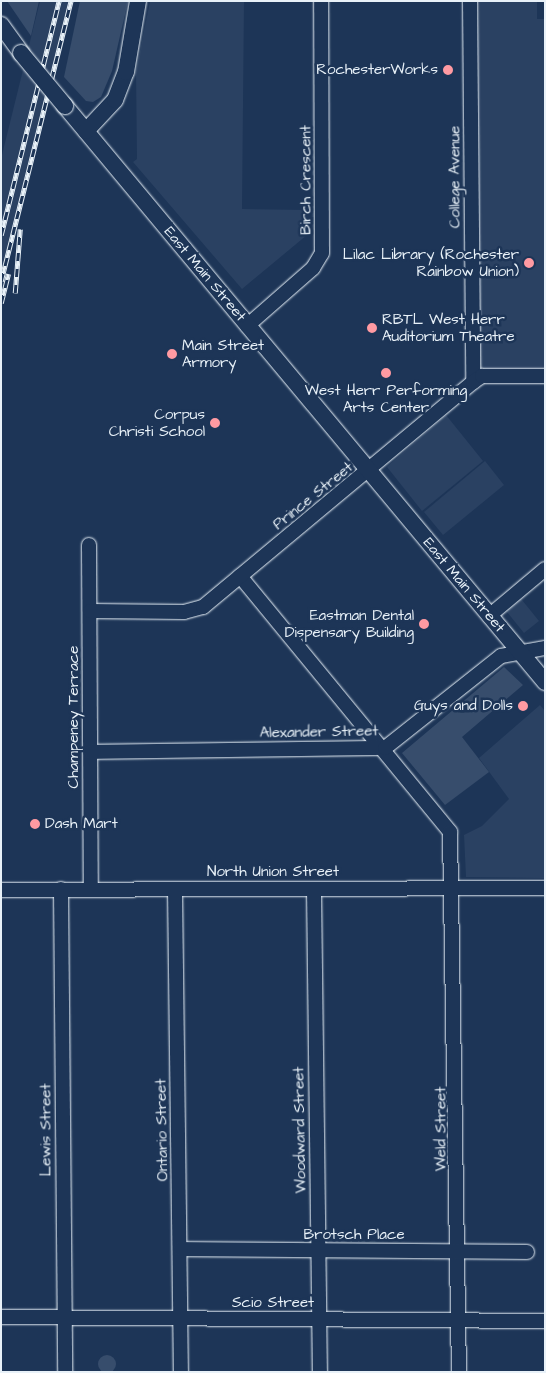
<!DOCTYPE html>
<html>
<head>
<meta charset="utf-8">
<style>
  body { margin:0 }
  #map { position:relative; width:546px; height:1373px; overflow:hidden; background:#1d3557; font-family:"Architects Daughter",sans-serif }
  div>[style] { position:absolute }
  .built>* { inset:0; background:#2a4162 }
  .green>* { inset:0; background:#374d6c }
  .round { border-radius:50% }
  .roads { filter:drop-shadow(0 0 1px #e8f1f8) drop-shadow(0 0 1px #e8f1f8) }
  .minor>* { height:14px; margin:-7px; padding:0 7px; transform-origin:7px; border-radius:7px; background:#1d3557 }
  .major>* { height:16px; margin:-8px; padding:0 8px; transform-origin:8px; border-radius:8px; background:#1d3557 }
  .rail>* { height:4.5px; margin-top:-2.25px; transform-origin:0; background:repeating-linear-gradient(90deg,#1d3557 0 8px,#e8f1f8 0 16px); box-sizing:border-box; border-block:1px solid #e8f1f8 }
  .bridges { filter:drop-shadow(0 0 1px #e8f1f8) drop-shadow(0 0 1px #e8f1f8) }
  .major-bridge>* { height:16px; margin:-8px; padding:0 8px; transform-origin:8px; border-radius:8px; background:#1d3557 }
  .dots>* { width:14px; height:14px; translate:-50% -50%; box-sizing:border-box; border:2px solid #1d3557; border-radius:50% }
  span { translate:-50% -50%; white-space:nowrap; text-align:center; line-height:1.15; -webkit-text-stroke:5px #1d3557; paint-order:stroke }
  .poi-label { font-size:15px; color:#e8f1f8 }
  .right { translate:-100% -50%; text-align:right }
  .left { translate:0 -50%; text-align:left }
  .street-label { font-size:15px; color:#e8f1f8 }
  .frame { position:absolute; inset:0; border:2px solid #e8f1f8; pointer-events:none }
</style>
</head>
<body>
<div id="map">
  <div class="built">
    <i style="clip-path:polygon(40px 1px,74px 1px,1px 294px,1px 159px)"></i>
    <i style="clip-path:polygon(150px 1px,244px 1px,242px 209px,307px 210px,307px 235px,242px 289px,133px 162px,137px 159px,136px 72px)"></i>
    <i style="clip-path:polygon(478px 1px,537px 1px,537px 19px,545px 19px,545px 369px,479px 369px)"></i>
    <i style="clip-path:polygon(446px 415px,483px 461px,422px 511px,387px 467px)"></i>
    <i style="clip-path:polygon(485px 461px,504px 485px,443px 535px,424px 512px)"></i>
    <i style="clip-path:polygon(518px 595px,539px 621px,524px 633px,503px 607px)"></i>
    <i style="clip-path:polygon(540px 705px,545px 711px,545px 878px,466px 877px,464px 835px,482px 826px,509px 799px,479px 758px)"></i>
  </div>
  <div class="green">
    <i style="clip-path:polygon(7px 1px,39px 1px,31px 36px)"></i>
    <i style="clip-path:polygon(80px 1px,128px 1px,112px 71px,101px 97px,93px 102px,86px 101px,64px 77px)"></i>
    <i style="clip-path:polygon(504px 667px,523px 685px,462px 737px,489px 772px,445px 805px,402px 753px)"></i>
    <i class="round" style="left:98px;top:1355px;width:18px;height:18px"></i>
  </div>
  <div class="roads">
    <div class="minor">
      <i style="left:470px;top:1px;width:381px;rotate:89.5deg"></i>
      <i style="left:247px;top:326px;width:88px;rotate:-41.3deg"></i>
      <i style="left:313px;top:268px;width:17px;rotate:-59deg"></i>
      <i style="left:322px;top:253px;width:252px;rotate:-90.2deg"></i>
      <i style="left:89px;top:545px;width:344px;rotate:89.7deg"></i>
      <i style="left:240px;top:576px;width:331px;rotate:50.6deg"></i>
      <i style="left:450px;top:832px;width:540px;rotate:89.05deg"></i>
      <i style="left:90px;top:611px;width:94px;rotate:0.6deg"></i>
      <i style="left:184px;top:612px;width:20px;rotate:-15deg"></i>
      <i style="left:203px;top:607px;width:351px;rotate:-39.8deg"></i>
      <i style="left:473px;top:382px;width:11px;rotate:-34deg"></i>
      <i style="left:482px;top:376px;width:63px"></i>
      <i style="left:489px;top:616px;width:73px;rotate:-40deg"></i>
      <i style="left:91px;top:752px;width:294px;rotate:-0.8deg"></i>
      <i style="left:385px;top:748px;width:148px;rotate:-38.4deg"></i>
      <i style="left:501px;top:656px;width:45px;rotate:-10.3deg"></i>
      <i style="left:61px;top:889px;width:483px;rotate:89.5deg"></i>
      <i style="left:175px;top:889px;width:483px;rotate:89.3deg"></i>
      <i style="left:314px;top:889px;width:483px;rotate:89.3deg"></i>
      <i style="left:1px;top:890px;width:544px;rotate:-0.21deg"></i>
      <i style="left:180px;top:1249px;width:347px;rotate:0.5deg"></i>
      <i style="left:1px;top:1317px;width:544px;rotate:0.42deg"></i>
    </div>
    <div class="major">
      <i style="left:1px;top:25px;width:34px;rotate:54deg"></i>
      <i style="left:65px;top:106px;width:750px;rotate:50.19deg"></i>
      <i style="left:86px;top:131px;width:42px;rotate:-46.9deg"></i>
      <i style="left:115px;top:100px;width:30px;rotate:-69deg"></i>
      <i style="left:126px;top:72px;width:72px;rotate:-80.4deg"></i>
    </div>
  </div>
  <div class="rail">
    <i style="left:1px;top:235px;width:241px;rotate:-76.1deg"></i>
    <i style="left:1px;top:281px;width:289px;rotate:-76deg"></i>
    <i style="left:15px;top:293px;width:64px;rotate:-85.5deg"></i>
    <i style="left:1px;top:303px;width:30px;rotate:-76deg"></i>
  </div>
  <div class="bridges">
    <div class="major-bridge">
      <i style="left:21px;top:53px;width:69px;rotate:50.3deg"></i>
    </div>
  </div>
  <div class="dots">
    <i style="left:448px;top:70px;background:#ff9aa2"></i>
    <i style="left:529px;top:263px;background:#ff9aa2"></i>
    <i style="left:372px;top:328px;background:#ff9aa2"></i>
    <i style="left:172px;top:354px;background:#ff9aa2"></i>
    <i style="left:386px;top:373px;background:#ff9aa2"></i>
    <i style="left:215px;top:423px;background:#ff9aa2"></i>
    <i style="left:424px;top:624px;background:#ff9aa2"></i>
    <i style="left:523px;top:706px;background:#ff9aa2"></i>
    <i style="left:35px;top:824px;background:#ff9aa2"></i>
  </div>
  <div class="poi-label">
    <span class="right" style="left:438px;top:70px">RochesterWorks</span>
    <span class="right" style="left:519px;top:263px">Lilac Library (Rochester<br>Rainbow Union)</span>
    <span class="left" style="left:382px;top:328px">RBTL West Herr<br>Auditorium Theatre</span>
    <span class="left" style="left:182px;top:354px">Main Street<br>Armory</span>
    <span style="left:386px;top:399px">West Herr Performing<br>Arts Center</span>
    <span class="right" style="left:205px;top:423px">Corpus<br>Christi School</span>
    <span class="right" style="left:414px;top:624px">Eastman Dental<br>Dispensary Building</span>
    <span class="right" style="left:513px;top:706px">Guys and Dolls</span>
    <span class="left" style="left:45px;top:824px">Dash Mart</span>
  </div>
  <div class="street-label">
    <span style="left:455px;top:177px;rotate:-90deg">College Avenue</span>
    <span style="left:306px;top:180px;rotate:-90deg">Birch Crescent</span>
    <span style="left:205px;top:274px;rotate:50deg">East Main Street</span>
    <span style="left:313px;top:496px;rotate:-39deg">Prince Street</span>
    <span style="left:464px;top:585px;rotate:50deg">East Main Street</span>
    <span style="left:74px;top:717px;rotate:-90deg">Champeney Terrace</span>
    <span style="left:319px;top:732px;rotate:-1deg">Alexander Street</span>
    <span style="left:273px;top:872px">North Union Street</span>
    <span style="left:441px;top:1129px;rotate:-90deg">Weld Street</span>
    <span style="left:46px;top:1130px;rotate:-90deg">Lewis Street</span>
    <span style="left:162px;top:1130px;rotate:-91deg">Ontario Street</span>
    <span style="left:300px;top:1130px;rotate:-91deg">Woodward Street</span>
    <span style="left:354px;top:1235px">Brotsch Place</span>
    <span style="left:273px;top:1303px">Scio Street</span>
  </div>
  <div class="frame"></div>
</div>
</body>
</html>
